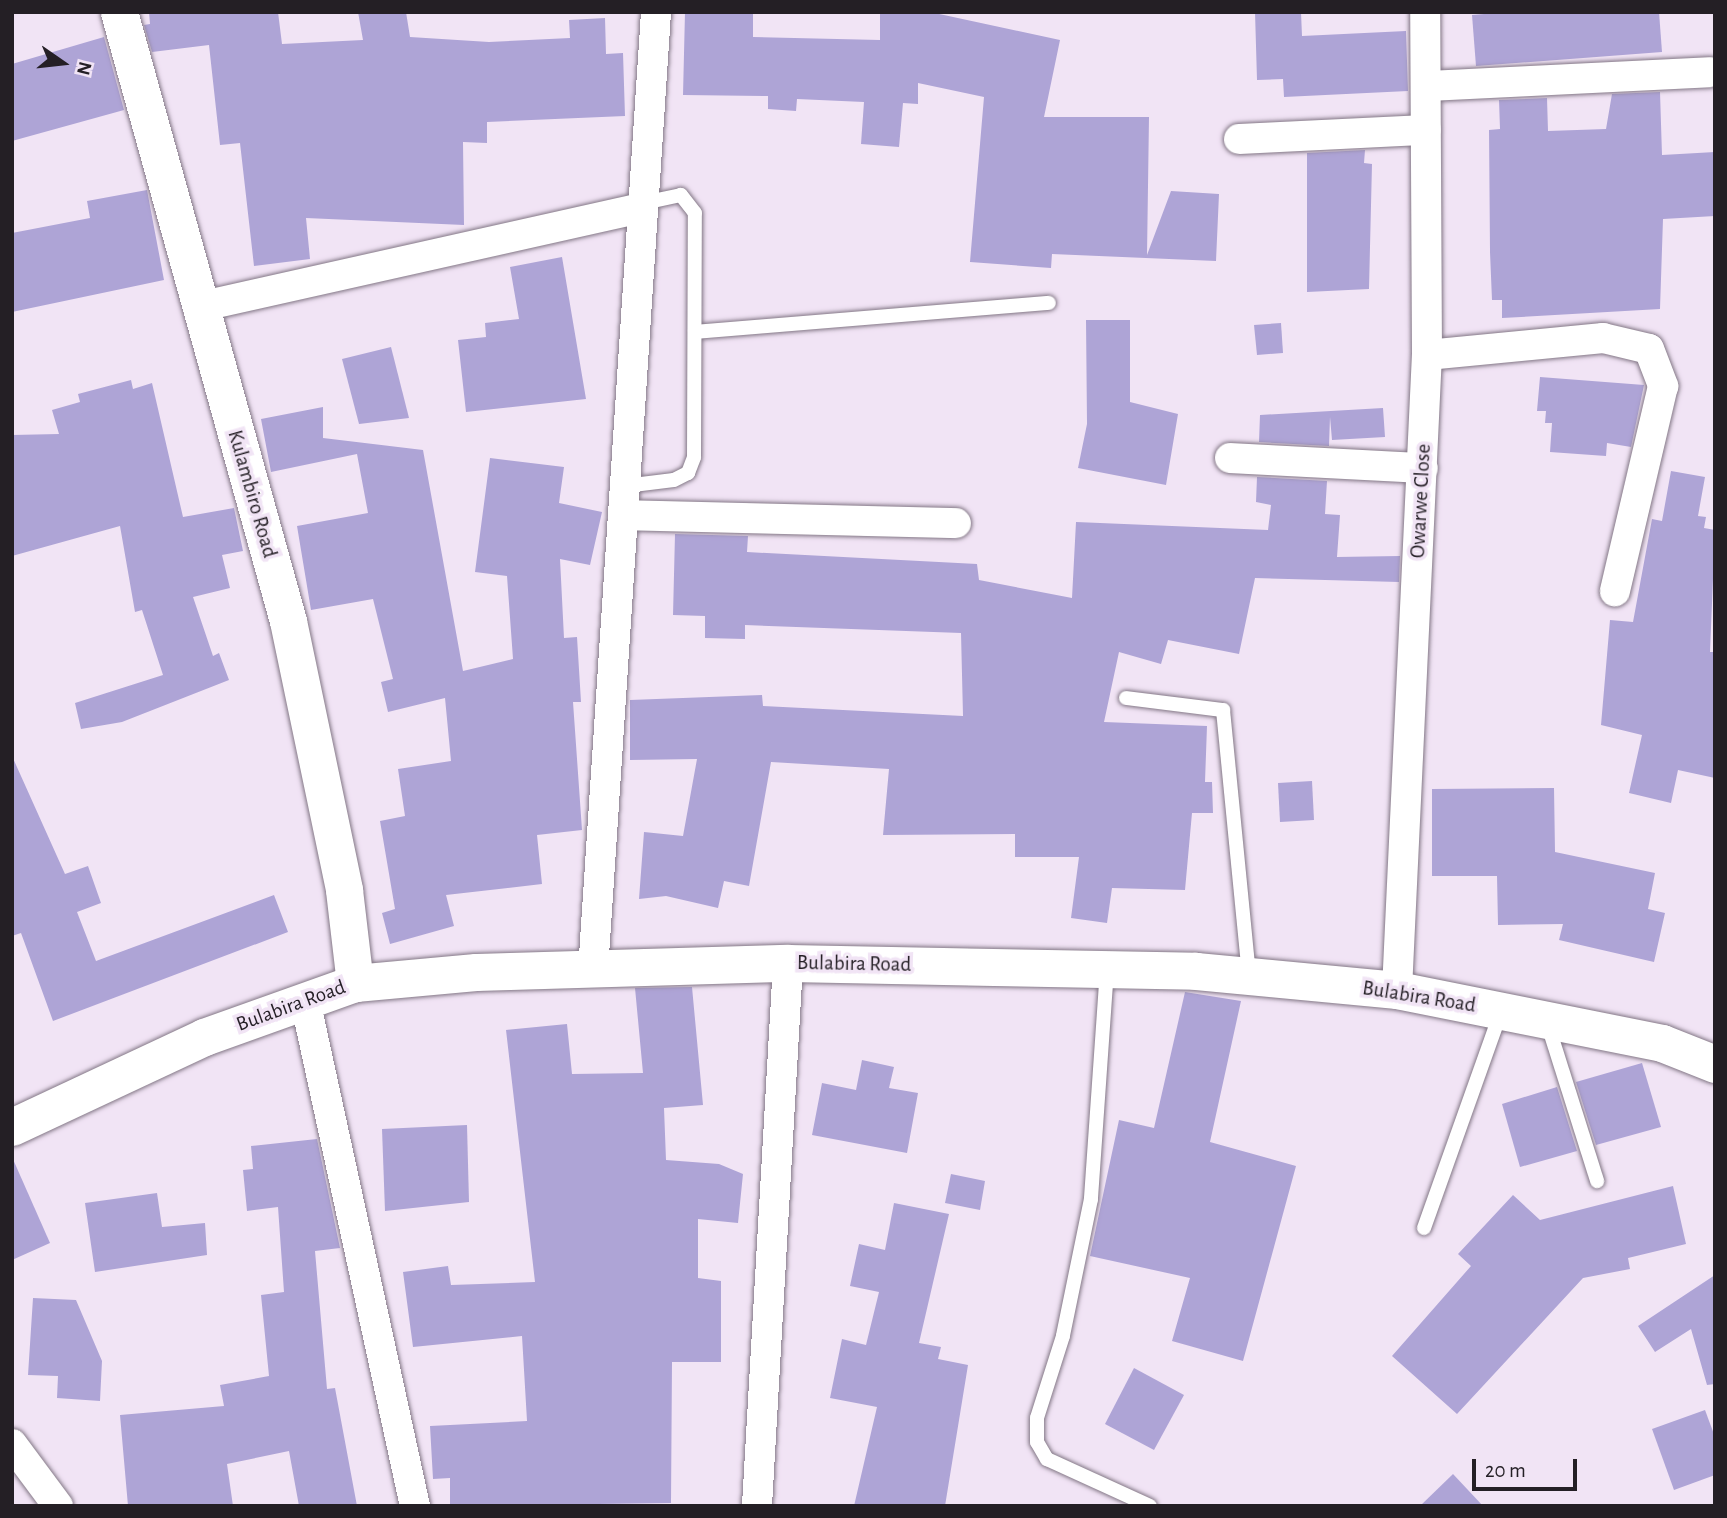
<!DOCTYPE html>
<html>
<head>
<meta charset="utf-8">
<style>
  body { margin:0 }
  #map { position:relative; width:1727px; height:1518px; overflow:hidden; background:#f1e4f5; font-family:"Alegreya Sans",sans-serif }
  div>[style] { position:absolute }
  .building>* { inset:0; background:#aea4d6 }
  .roads { filter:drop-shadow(0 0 2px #837786) drop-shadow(0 0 2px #837786) }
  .service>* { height:14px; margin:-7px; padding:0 7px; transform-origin:7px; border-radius:7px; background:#fff }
  .minor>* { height:30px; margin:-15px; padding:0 15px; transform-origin:15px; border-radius:15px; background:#fff }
  .tertiary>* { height:37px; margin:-18.5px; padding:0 18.5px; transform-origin:18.5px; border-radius:18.5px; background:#fff }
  span { translate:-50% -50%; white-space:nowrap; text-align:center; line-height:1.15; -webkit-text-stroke:7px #f1e4f5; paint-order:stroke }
  .street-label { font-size:21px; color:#241f25 }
  .frame { position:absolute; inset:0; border:14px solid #241f25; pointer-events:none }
  .north { position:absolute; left:28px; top:28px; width:70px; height:70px; -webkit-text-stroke:5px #f1e4f5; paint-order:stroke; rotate:104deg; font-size:19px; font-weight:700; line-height:28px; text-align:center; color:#241f25 }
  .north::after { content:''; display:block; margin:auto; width:24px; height:32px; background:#241f25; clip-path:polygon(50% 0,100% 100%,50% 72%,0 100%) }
  .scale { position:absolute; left:1472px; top:1459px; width:105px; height:32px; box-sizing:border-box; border:4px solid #241f25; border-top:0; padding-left:9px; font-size:21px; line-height:24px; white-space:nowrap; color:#241f25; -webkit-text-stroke:5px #f1e4f5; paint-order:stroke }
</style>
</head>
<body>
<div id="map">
  <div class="building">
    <i style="clip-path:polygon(149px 12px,278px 12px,282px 44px,363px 40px,358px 12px,406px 12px,410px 37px,489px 42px,570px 38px,569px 20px,605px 18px,606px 54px,623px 53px,625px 116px,487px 122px,487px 143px,463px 142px,464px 225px,306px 218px,310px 259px,254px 266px,240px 143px,220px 145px,209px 45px,152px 52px,144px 25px,150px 24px)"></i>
    <i style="clip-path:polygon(685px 12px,753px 12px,753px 37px,880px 40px,880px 12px,930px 12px,1060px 40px,1044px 117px,1149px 117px,1147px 255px,1171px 191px,1219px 194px,1216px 261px,1052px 254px,1051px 268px,970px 262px,984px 97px,918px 83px,918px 104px,903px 103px,899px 147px,861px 144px,864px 102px,797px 99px,796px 111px,768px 109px,768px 96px,683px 95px)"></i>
    <i style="clip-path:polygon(1255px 12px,1301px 12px,1302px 36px,1406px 31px,1408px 91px,1284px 97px,1283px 79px,1257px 80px)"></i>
    <i style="clip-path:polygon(1508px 12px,1659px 12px,1662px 52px,1476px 66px,1472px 15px)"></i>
    <i style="clip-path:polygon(104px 37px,124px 110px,12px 141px,12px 64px)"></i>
    <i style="clip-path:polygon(1660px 92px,1662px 155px,1715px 152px,1715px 216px,1663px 219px,1660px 309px,1502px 318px,1502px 300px,1492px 300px,1490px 252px,1489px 130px,1500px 129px,1499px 100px,1547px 98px,1548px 131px,1606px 129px,1612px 94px)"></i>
    <i style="clip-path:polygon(1365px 150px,1364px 163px,1372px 164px,1369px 289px,1307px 292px,1307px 153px)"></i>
    <i style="clip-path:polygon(147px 190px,164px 280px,12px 312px,12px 233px,90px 218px,87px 201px)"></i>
    <i style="clip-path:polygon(562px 257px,586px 399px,466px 412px,458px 340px,486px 337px,485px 323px,519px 319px,510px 267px)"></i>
    <i style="clip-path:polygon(1086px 320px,1130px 320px,1130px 402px,1178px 414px,1166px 485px,1078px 468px,1087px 424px)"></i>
    <i style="clip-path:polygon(1281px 323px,1283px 353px,1257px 355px,1254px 325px)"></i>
    <i style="clip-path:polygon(391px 347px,409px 418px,359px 424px,342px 359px)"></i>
    <i style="clip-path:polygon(1540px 377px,1644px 385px,1631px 447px,1607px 443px,1606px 456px,1550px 452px,1552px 423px,1545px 423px,1546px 411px,1537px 411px)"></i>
    <i style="clip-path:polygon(131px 380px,133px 389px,152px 383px,183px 517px,234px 508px,243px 551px,222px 555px,230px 588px,193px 597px,213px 656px,219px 653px,229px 680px,122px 722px,81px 729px,75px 703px,163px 675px,142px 610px,135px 612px,120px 526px,12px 556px,12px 435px,59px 434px,52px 410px,80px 402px,78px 394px)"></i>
    <i style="clip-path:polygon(323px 407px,323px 438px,423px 450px,463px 671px,513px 659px,507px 576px,475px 572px,490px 458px,564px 467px,559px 503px,602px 512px,590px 565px,560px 559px,564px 638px,577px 637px,581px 702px,573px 702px,582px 830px,537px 835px,542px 884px,446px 895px,454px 926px,390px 944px,382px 913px,395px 909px,380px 821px,405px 816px,398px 769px,451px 761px,445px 698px,388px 712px,381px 682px,393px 679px,373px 599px,311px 610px,297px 526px,368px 513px,357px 454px,271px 472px,261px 419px)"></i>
    <i style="clip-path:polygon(1383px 408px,1385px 437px,1332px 440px,1330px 417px,1329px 446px,1259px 442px,1260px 415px)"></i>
    <i style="clip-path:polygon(1671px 471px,1705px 477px,1698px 516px,1706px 517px,1704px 528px,1715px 530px,1710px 652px,1715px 652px,1715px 778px,1678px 770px,1671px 803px,1629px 793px,1642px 735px,1601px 725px,1610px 620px,1633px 622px,1652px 519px,1662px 521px)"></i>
    <i style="clip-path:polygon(1257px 477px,1327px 481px,1325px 514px,1340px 515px,1337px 557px,1400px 556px,1399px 582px,1255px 578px,1239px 654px,1168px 640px,1161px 664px,1119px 652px,1104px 722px,1207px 726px,1205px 782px,1212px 782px,1213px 813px,1192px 813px,1185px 890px,1112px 888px,1107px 923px,1071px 918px,1079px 857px,1015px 857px,1015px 834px,883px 835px,889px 769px,771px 762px,749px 886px,724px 881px,718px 908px,666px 896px,639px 899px,644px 832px,683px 836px,697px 759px,630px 760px,630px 700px,762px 695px,763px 706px,963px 716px,961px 633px,745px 625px,745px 639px,705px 638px,705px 616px,673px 615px,675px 534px,748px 536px,747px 552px,977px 564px,979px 580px,1072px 598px,1076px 522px,1268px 530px,1271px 505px,1256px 502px)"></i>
    <i style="clip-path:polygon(12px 756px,65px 874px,88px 866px,101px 903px,77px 912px,96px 961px,274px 895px,288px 932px,53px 1021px,21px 933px,12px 936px)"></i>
    <i style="clip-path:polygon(1312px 781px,1314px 820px,1280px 822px,1278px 783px)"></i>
    <i style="clip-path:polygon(1554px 788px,1555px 852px,1655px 873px,1648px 909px,1665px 913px,1654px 962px,1559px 940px,1563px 924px,1498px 925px,1497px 876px,1432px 876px,1432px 789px)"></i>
    <i style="clip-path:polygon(692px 987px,703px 1105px,664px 1108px,666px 1160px,719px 1164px,743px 1174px,738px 1223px,698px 1219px,698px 1278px,721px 1281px,721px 1362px,672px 1362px,671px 1503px,450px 1506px,450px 1478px,433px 1479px,430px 1426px,527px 1421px,522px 1336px,413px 1347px,403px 1272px,448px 1266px,451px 1285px,535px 1282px,506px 1030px,567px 1024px,572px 1074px,643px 1073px,635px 988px)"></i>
    <i style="clip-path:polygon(1185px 992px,1241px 1001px,1210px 1142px,1296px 1166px,1243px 1361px,1172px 1341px,1190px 1278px,1090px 1256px,1119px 1120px,1154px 1128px)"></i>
    <i style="clip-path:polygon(862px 1060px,894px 1067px,889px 1088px,918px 1093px,907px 1153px,812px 1135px,822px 1083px,856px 1090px)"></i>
    <i style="clip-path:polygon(1642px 1063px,1661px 1127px,1596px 1145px,1576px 1082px)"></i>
    <i style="clip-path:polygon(1557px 1087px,1577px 1151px,1520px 1167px,1502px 1104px)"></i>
    <i style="clip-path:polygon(467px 1125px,469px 1202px,385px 1211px,382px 1129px)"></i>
    <i style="clip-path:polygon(317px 1139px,340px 1248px,315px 1251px,327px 1389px,335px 1388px,357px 1506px,299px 1506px,289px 1451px,227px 1464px,233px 1506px,128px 1506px,120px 1415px,224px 1406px,220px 1385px,269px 1376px,261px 1295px,284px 1292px,278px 1207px,247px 1211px,243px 1170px,253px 1169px,251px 1146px)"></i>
    <i style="clip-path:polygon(12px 1157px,50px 1243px,12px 1260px)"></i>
    <i style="clip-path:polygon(951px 1174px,985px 1181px,980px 1210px,945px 1203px)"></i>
    <i style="clip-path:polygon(1673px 1186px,1686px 1244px,1628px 1258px,1630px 1269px,1583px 1278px,1457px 1414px,1392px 1356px,1471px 1266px,1458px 1254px,1513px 1195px,1540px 1220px)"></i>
    <i style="clip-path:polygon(157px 1193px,162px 1227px,205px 1223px,207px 1255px,95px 1272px,85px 1203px)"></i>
    <i style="clip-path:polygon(894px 1203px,949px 1214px,919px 1343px,941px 1347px,938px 1359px,968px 1365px,945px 1506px,854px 1506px,877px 1407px,830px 1398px,842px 1339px,866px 1345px,879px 1292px,850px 1286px,859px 1244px,885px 1250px)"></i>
    <i style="clip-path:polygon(1715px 1275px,1715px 1384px,1707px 1385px,1691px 1329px,1655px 1352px,1638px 1326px)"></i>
    <i style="clip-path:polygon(33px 1298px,76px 1300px,102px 1361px,100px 1401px,57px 1398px,58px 1376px,28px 1375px)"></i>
    <i style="clip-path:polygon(1134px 1368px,1184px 1395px,1154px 1450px,1105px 1424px)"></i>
    <i style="clip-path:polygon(1705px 1410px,1715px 1437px,1715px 1475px,1674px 1490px,1652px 1429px)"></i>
    <i style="clip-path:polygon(1453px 1474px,1483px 1506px,1420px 1506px)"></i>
  </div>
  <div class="roads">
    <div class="service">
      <i style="left:695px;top:332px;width:355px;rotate:-4.7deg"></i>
      <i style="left:625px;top:486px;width:49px;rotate:-7deg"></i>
      <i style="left:674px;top:480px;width:16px;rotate:-27deg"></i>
      <i style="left:688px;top:473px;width:17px;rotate:-69deg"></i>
      <i style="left:694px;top:457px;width:244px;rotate:-89.8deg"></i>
      <i style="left:695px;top:213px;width:23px;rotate:-128deg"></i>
      <i style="left:681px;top:195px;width:39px;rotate:168deg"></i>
      <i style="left:1126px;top:698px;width:98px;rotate:7.1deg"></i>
      <i style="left:1223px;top:710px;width:266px;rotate:84.4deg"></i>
      <i style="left:1107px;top:969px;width:231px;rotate:94deg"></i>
      <i style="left:1091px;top:1199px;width:140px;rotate:101.6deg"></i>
      <i style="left:1063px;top:1336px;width:86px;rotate:107.6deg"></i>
      <i style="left:1037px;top:1418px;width:24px;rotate:90deg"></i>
      <i style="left:1037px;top:1442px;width:20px;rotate:60deg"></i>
      <i style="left:1047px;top:1459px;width:113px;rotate:24.5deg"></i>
      <i style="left:1547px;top:1022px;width:167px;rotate:72.5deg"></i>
      <i style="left:1424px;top:1228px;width:229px;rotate:-70.4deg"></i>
    </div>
    <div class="minor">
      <i style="left:1428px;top:86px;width:282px;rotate:-2.8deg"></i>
      <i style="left:1239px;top:139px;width:187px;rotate:-2.8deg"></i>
      <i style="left:198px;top:307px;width:451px;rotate:-12.6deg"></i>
      <i style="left:1427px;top:355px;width:177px;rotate:-5.5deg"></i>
      <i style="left:1603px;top:338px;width:47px;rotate:13.4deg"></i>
      <i style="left:1649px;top:349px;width:40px;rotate:69deg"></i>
      <i style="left:1663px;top:386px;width:211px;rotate:103.2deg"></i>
      <i style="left:1230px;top:458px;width:193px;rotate:3deg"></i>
      <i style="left:623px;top:515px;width:333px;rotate:1.4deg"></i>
      <i style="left:593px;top:971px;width:961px;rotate:-86.24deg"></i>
      <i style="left:1397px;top:990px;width:636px;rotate:-87.3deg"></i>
      <i style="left:1427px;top:355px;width:343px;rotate:-90.3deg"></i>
      <i style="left:305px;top:1000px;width:518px;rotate:77.74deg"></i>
      <i style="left:12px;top:1444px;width:77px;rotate:53.4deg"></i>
      <i style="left:757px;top:1506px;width:544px;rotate:-86.73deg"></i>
    </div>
    <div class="tertiary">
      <i style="left:119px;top:12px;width:632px;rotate:74.49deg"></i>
      <i style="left:288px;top:621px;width:275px;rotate:78.2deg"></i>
      <i style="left:344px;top:890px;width:94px;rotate:83.3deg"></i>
      <i style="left:12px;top:1127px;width:212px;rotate:-25.1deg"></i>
      <i style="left:204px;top:1037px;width:160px;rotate:-19.7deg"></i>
      <i style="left:355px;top:983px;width:121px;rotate:-5.2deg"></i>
      <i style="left:476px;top:972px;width:312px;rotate:-1.7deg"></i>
      <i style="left:788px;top:963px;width:408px;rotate:1.1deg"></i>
      <i style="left:1196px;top:971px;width:202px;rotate:5.4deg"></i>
      <i style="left:1397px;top:990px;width:270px;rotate:11.3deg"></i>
      <i style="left:1662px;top:1043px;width:57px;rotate:21.6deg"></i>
    </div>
  </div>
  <div class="street-label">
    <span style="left:252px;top:494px;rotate:74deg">Kulambiro Road</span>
    <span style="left:1421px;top:501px;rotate:-87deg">Owarwe Close</span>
    <span style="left:854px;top:964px;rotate:1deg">Bulabira Road</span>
    <span style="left:1419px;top:997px;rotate:9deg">Bulabira Road</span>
    <span style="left:291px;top:1006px;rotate:-20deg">Bulabira Road</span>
  </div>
  <div class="frame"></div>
  <div class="north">N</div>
  <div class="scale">20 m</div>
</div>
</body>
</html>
